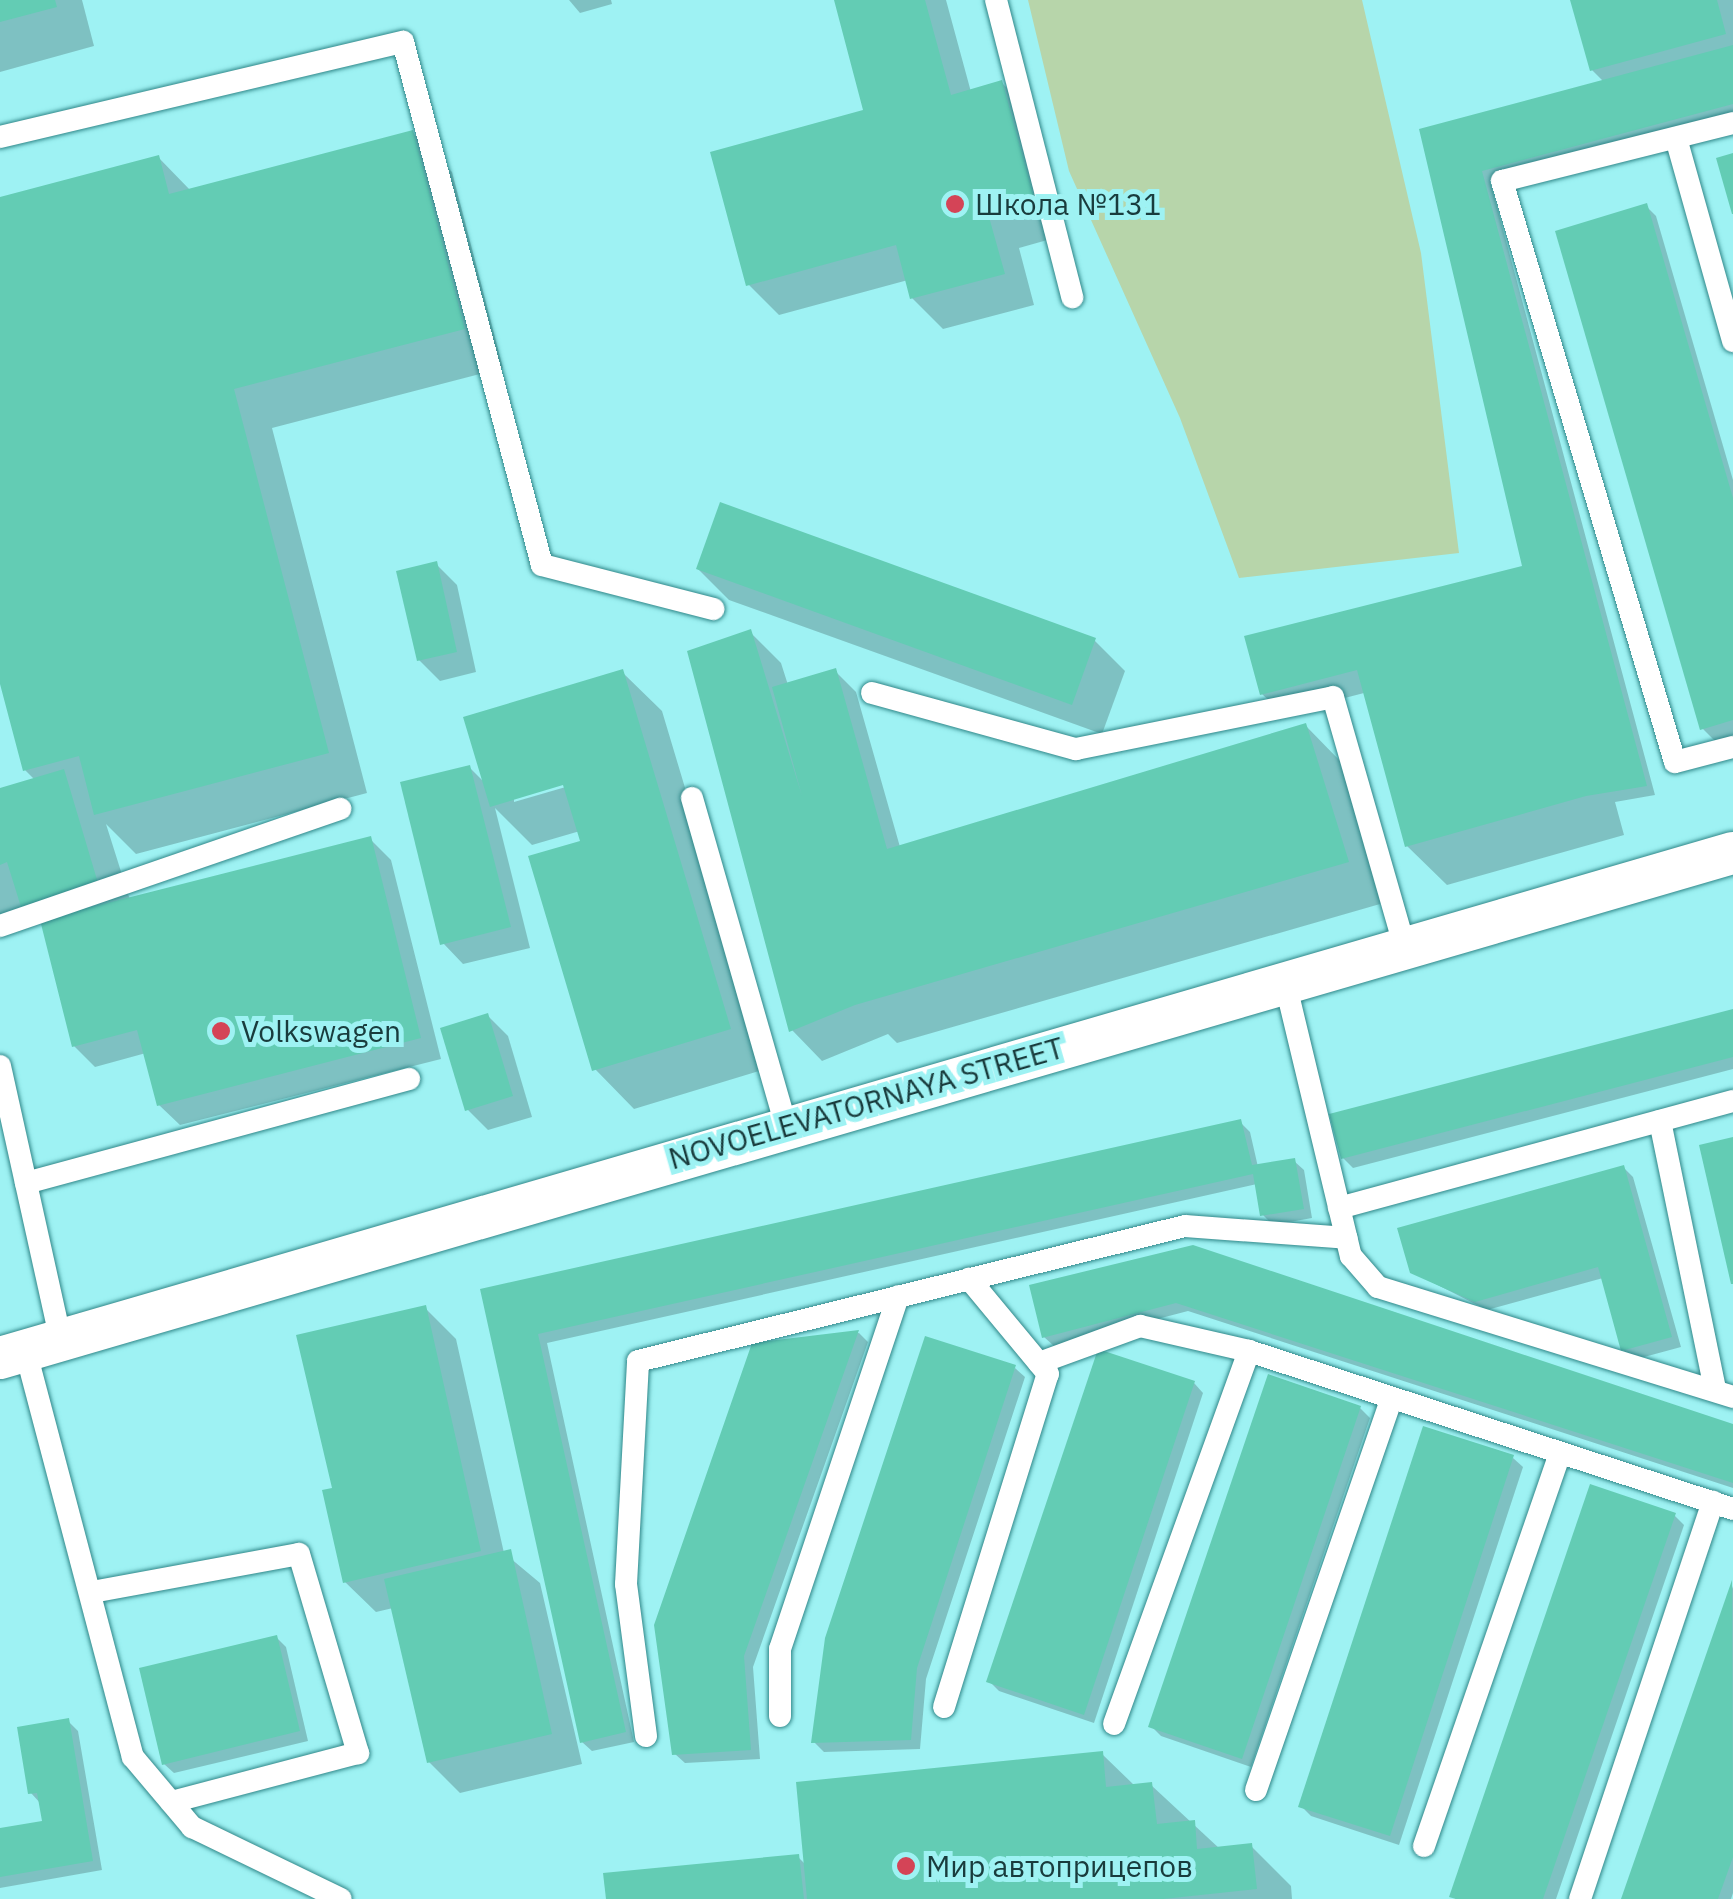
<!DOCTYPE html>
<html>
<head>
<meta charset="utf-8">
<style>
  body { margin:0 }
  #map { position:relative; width:1733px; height:1899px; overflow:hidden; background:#9ef2f3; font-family:"IBM Plex Sans",sans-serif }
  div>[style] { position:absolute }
  .green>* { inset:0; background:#b7d5aa }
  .shadow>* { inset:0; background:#0003 }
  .building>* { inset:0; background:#63ccb4 }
  .roads { filter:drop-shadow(0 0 2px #308789) drop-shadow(0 0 2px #308789) }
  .lane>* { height:22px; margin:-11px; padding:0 11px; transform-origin:11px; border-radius:11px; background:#fff }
  .street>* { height:42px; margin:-21px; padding:0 21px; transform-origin:21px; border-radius:21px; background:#fff }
  .dots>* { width:28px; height:28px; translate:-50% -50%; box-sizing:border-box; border:5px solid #9ef2f3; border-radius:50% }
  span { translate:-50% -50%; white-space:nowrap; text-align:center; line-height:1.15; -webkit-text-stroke:10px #9ef2f3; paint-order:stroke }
  .poi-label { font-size:30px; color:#193c3d }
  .left { translate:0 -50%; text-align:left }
  .street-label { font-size:30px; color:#193c3d }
</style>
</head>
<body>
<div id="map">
  <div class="green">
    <i style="clip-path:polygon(1028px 0,1362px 0,1421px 253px,1459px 553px,1239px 578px,1180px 418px,1069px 171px)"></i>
  </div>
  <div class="shadow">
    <i style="clip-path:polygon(0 0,82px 0,94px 46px,0 72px)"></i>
    <i style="clip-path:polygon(569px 0,611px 0,612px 4px,580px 13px)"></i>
    <i style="clip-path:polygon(836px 0,946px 0,971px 92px,1002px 83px,1032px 114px,1065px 235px,1019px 248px,1034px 305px,943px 329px,912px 298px,908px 280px,779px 315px,748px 284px,866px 112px)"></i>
    <i style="clip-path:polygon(1573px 0,1733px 0,1733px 116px,1490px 181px,1655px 795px,1615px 802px,1624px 835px,1447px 885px,1407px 846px,1364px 693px,1283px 714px,1262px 694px,1525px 568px,1422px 131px,1604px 82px,1592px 70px)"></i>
    <i style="clip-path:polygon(412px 132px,452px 172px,503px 368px,272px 428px,367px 793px,136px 854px,106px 824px,130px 900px,370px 839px,391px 860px,441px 1059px,180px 1125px,159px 1105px,146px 1053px,95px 1067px,74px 1046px,44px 927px,25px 908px,0 916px,0 791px,35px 780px,25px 770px,0 674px,0 199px,158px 157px,191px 191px)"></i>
    <i style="clip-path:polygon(1646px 206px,1656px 216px,1733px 480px,1733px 746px,1723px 749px,1703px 729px)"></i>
    <i style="clip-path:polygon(436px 564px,457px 585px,476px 672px,440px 681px,419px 660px)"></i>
    <i style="clip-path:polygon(698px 569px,1094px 640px,1125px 671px,1102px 734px,729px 600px)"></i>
    <i style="clip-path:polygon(750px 632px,781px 663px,788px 685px,835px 671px,856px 692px,900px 847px,1306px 726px,1345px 766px,1387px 902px,897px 1043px,888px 1034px,822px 1061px,792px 1030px)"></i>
    <i style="clip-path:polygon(evenodd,622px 672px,662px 711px,769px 1068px,634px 1109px,595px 1069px,580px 831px,532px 845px,495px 808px,530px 948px,463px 964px,443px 943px,469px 767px,486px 784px,622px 672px,574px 779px,576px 784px,514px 802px,514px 797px,574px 779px)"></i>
    <i style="clip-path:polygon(1733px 1012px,1733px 1069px,1353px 1168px,1343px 1158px)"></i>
    <i style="clip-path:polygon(488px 1016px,508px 1036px,532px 1117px,488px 1130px,467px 1109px)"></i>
    <i style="clip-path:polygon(1240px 1122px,1250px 1132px,1258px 1167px,1294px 1161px,1304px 1170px,1312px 1218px,1273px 1225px,1263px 1215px,1257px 1184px,547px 1343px,634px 1742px,592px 1751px,582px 1742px,483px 1291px)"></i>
    <i style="clip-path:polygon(1623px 1167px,1633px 1177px,1681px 1347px,1633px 1360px,1623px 1350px,1603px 1278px,1487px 1310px,1412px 1272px)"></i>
    <i style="clip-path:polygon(1193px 1248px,1733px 1427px,1733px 1488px,1188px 1311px,1054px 1346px,1044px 1337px)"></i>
    <i style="clip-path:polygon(425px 1308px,456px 1339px,504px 1553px,540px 1583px,582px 1764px,460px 1793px,429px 1762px,393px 1608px,376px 1612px,345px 1582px,335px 1490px)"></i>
    <i style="clip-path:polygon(859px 1333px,868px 1342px,753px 1667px,760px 1759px,685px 1763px,675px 1754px,754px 1345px)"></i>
    <i style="clip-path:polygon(1015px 1368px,1025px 1377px,926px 1679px,920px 1749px,824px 1752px,814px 1742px)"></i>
    <i style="clip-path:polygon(1194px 1383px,1203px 1393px,1094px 1723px,999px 1691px,989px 1681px)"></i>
    <i style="clip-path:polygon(1360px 1408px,1370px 1418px,1251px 1767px,1161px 1736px,1151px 1726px)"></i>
    <i style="clip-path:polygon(1513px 1458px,1523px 1467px,1399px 1845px,1311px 1816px,1301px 1806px)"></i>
    <i style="clip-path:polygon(1674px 1515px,1684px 1525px,1556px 1899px,1455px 1899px)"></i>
    <i style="clip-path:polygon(1733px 1586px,1733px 1893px,1731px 1899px,1623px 1899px)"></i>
    <i style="clip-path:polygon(277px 1638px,286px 1647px,308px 1741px,174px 1773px,164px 1764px)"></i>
    <i style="clip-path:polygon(68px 1721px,78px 1731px,102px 1870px,0 1888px,0 1830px,44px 1823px,41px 1804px,31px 1793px)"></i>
    <i style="clip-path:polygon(1102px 1754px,1135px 1786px,1151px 1785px,1220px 1849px,1251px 1846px,1291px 1886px,1292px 1899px,608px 1899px,798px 1857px,806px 1865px)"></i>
  </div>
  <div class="building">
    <i style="clip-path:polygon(0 0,55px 0,57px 7px,0 22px)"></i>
    <i style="clip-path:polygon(834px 0,925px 0,951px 95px,1002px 80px,1036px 205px,989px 217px,1005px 274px,910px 299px,896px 245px,746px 286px,710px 152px,863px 110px)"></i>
    <i style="clip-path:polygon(1570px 0,1717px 0,1726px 34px,1590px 71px)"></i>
    <i style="clip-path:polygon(1733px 45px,1733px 104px,1482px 171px,1647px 786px,1586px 796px,1405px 847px,1357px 670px,1260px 695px,1244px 636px,1522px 566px,1419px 129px)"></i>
    <i style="clip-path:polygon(413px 130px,465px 329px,234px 389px,329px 753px,94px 815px,79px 756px,23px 771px,0 684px,0 197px,159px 155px,169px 194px)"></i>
    <i style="clip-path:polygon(1733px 153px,1733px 214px,1732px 214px,1716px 158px)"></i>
    <i style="clip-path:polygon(1647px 203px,1733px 498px,1733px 720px,1700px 730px,1555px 231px)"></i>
    <i style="clip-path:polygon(720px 502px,1096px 638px,1072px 705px,696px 569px)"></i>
    <i style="clip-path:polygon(437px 561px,457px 652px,417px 661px,396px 571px)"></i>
    <i style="clip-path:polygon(751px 629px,802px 796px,772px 687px,836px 668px,887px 849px,1306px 723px,1349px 862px,855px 1005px,789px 1032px,687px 651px)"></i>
    <i style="clip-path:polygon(623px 669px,731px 1029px,592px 1071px,528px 856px,580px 841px,563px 785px,490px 807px,463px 717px)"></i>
    <i style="clip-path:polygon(470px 765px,511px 927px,440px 945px,400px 782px)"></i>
    <i style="clip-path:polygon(64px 769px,98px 883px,21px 907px,7px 862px,0 865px,0 788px)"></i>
    <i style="clip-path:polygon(371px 836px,421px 1038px,157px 1106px,137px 1030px,72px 1047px,40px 920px)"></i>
    <i style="clip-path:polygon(1733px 1009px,1733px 1057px,1341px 1159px,1329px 1114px)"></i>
    <i style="clip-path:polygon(488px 1013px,513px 1096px,465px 1111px,440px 1028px)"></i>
    <i style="clip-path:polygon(1241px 1119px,1252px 1165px,1295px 1158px,1304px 1209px,1260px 1216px,1253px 1174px,538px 1334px,626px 1732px,580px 1743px,480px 1289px)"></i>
    <i style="clip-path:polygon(1733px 1137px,1733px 1284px,1731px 1284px,1699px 1145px)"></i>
    <i style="clip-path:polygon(1624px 1165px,1672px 1337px,1621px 1351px,1598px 1267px,1475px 1302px,1410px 1273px,1397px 1228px)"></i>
    <i style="clip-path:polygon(1193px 1245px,1733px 1424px,1733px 1483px,1176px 1303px,1042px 1338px,1029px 1285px)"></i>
    <i style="clip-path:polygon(426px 1305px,481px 1551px,343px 1583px,322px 1490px,332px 1488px,296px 1335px)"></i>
    <i style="clip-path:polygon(859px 1330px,744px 1656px,751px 1750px,672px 1755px,654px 1625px,752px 1343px)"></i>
    <i style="clip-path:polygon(925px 1336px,1016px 1365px,917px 1668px,911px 1740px,811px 1743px,825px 1638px)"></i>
    <i style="clip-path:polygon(1098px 1349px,1195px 1381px,1084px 1715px,986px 1682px)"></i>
    <i style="clip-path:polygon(1268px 1374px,1361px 1406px,1242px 1759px,1148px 1727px)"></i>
    <i style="clip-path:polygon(1423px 1426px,1514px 1455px,1390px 1836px,1298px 1807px)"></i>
    <i style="clip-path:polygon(1590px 1484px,1676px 1513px,1543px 1899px,1456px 1899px,1449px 1897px)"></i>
    <i style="clip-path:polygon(511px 1549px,552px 1734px,427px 1763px,384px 1579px)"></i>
    <i style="clip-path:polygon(1732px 1580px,1733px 1857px,1718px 1899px,1621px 1899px)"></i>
    <i style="clip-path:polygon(277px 1635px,300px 1731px,162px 1765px,139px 1668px)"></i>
    <i style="clip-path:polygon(69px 1718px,93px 1861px,0 1877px,0 1828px,42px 1821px,37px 1793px,28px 1794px,17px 1727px)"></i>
    <i style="clip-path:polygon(1103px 1751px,1106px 1787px,1152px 1782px,1157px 1824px,1195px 1820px,1197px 1849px,1252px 1843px,1257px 1889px,1163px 1899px,807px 1899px,796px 1782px)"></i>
    <i style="clip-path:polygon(799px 1854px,804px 1899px,606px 1899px,603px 1873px)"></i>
  </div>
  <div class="roads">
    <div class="lane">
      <i style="left:996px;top:0;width:307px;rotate:75.6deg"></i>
      <i style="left:1733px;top:123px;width:238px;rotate:165.9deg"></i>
      <i style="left:1502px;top:181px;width:606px;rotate:73.42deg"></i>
      <i style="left:1675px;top:762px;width:60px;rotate:-14.5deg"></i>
      <i style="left:0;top:137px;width:414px;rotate:-13.3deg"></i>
      <i style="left:403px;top:42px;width:541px;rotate:75.12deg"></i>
      <i style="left:542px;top:565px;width:177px;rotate:14.4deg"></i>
      <i style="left:1676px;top:138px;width:211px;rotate:74.3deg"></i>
      <i style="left:872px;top:693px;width:212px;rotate:15.4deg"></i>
      <i style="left:1076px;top:749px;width:262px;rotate:-11.4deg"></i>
      <i style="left:1333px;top:697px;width:261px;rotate:74deg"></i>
      <i style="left:692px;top:798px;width:341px;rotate:74deg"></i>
      <i style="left:0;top:926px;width:360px;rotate:-19deg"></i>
      <i style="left:1285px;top:982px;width:282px;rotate:76.5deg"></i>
      <i style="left:1351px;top:1256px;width:41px;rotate:48.9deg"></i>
      <i style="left:1378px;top:1287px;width:372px;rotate:17.2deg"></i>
      <i style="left:0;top:1066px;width:278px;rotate:77.5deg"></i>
      <i style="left:1660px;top:1121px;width:274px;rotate:78.4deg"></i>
      <i style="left:26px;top:1183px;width:397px;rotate:-15.2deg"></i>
      <i style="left:1339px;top:1208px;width:408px;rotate:-15.2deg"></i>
      <i style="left:25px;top:1349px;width:422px;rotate:75.2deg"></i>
      <i style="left:133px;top:1757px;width:92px;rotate:49.9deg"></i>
      <i style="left:192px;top:1827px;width:165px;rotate:25.8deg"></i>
      <i style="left:1039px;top:1363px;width:108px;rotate:-20.1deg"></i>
      <i style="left:1140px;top:1326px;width:112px;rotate:12.9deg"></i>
      <i style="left:1249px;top:1351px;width:509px;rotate:18.08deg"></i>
      <i style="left:92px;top:1592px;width:210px;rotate:-10.4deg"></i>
      <i style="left:299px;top:1554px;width:208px;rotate:73.5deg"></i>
      <i style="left:358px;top:1753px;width:193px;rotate:165.3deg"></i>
      <i style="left:944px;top:1707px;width:349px;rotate:-72.7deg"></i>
      <i style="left:1048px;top:1374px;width:124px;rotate:-129.7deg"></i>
      <i style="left:780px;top:1716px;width:67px;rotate:-90deg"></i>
      <i style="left:780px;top:1649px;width:372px;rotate:-71.5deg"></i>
      <i style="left:1114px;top:1724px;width:397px;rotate:-70.1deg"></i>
      <i style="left:646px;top:1736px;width:153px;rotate:-97.5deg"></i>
      <i style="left:626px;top:1584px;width:223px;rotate:-86.9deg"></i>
      <i style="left:638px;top:1361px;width:563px;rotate:-13.86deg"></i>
      <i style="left:1185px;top:1226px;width:162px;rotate:4.2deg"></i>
      <i style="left:1256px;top:1790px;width:415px;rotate:-70.9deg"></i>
      <i style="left:1424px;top:1846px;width:416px;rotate:-70.9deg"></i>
      <i style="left:1580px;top:1899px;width:419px;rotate:-71.5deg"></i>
    </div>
    <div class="street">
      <i style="left:0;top:1358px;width:1805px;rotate:-16.25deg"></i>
    </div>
  </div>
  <div class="dots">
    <i style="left:955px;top:204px;background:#d44457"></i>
    <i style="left:221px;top:1031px;background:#d44457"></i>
    <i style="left:906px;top:1866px;background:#d44457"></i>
  </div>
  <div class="poi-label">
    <span class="left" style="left:975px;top:204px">Школа №131</span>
    <span class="left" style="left:241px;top:1031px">Volkswagen</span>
    <span class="left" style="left:926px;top:1866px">Мир автоприцепов</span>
  </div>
  <div class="street-label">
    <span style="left:866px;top:1103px;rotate:-16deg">NOVOELEVATORNAYA STREET</span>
  </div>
</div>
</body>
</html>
